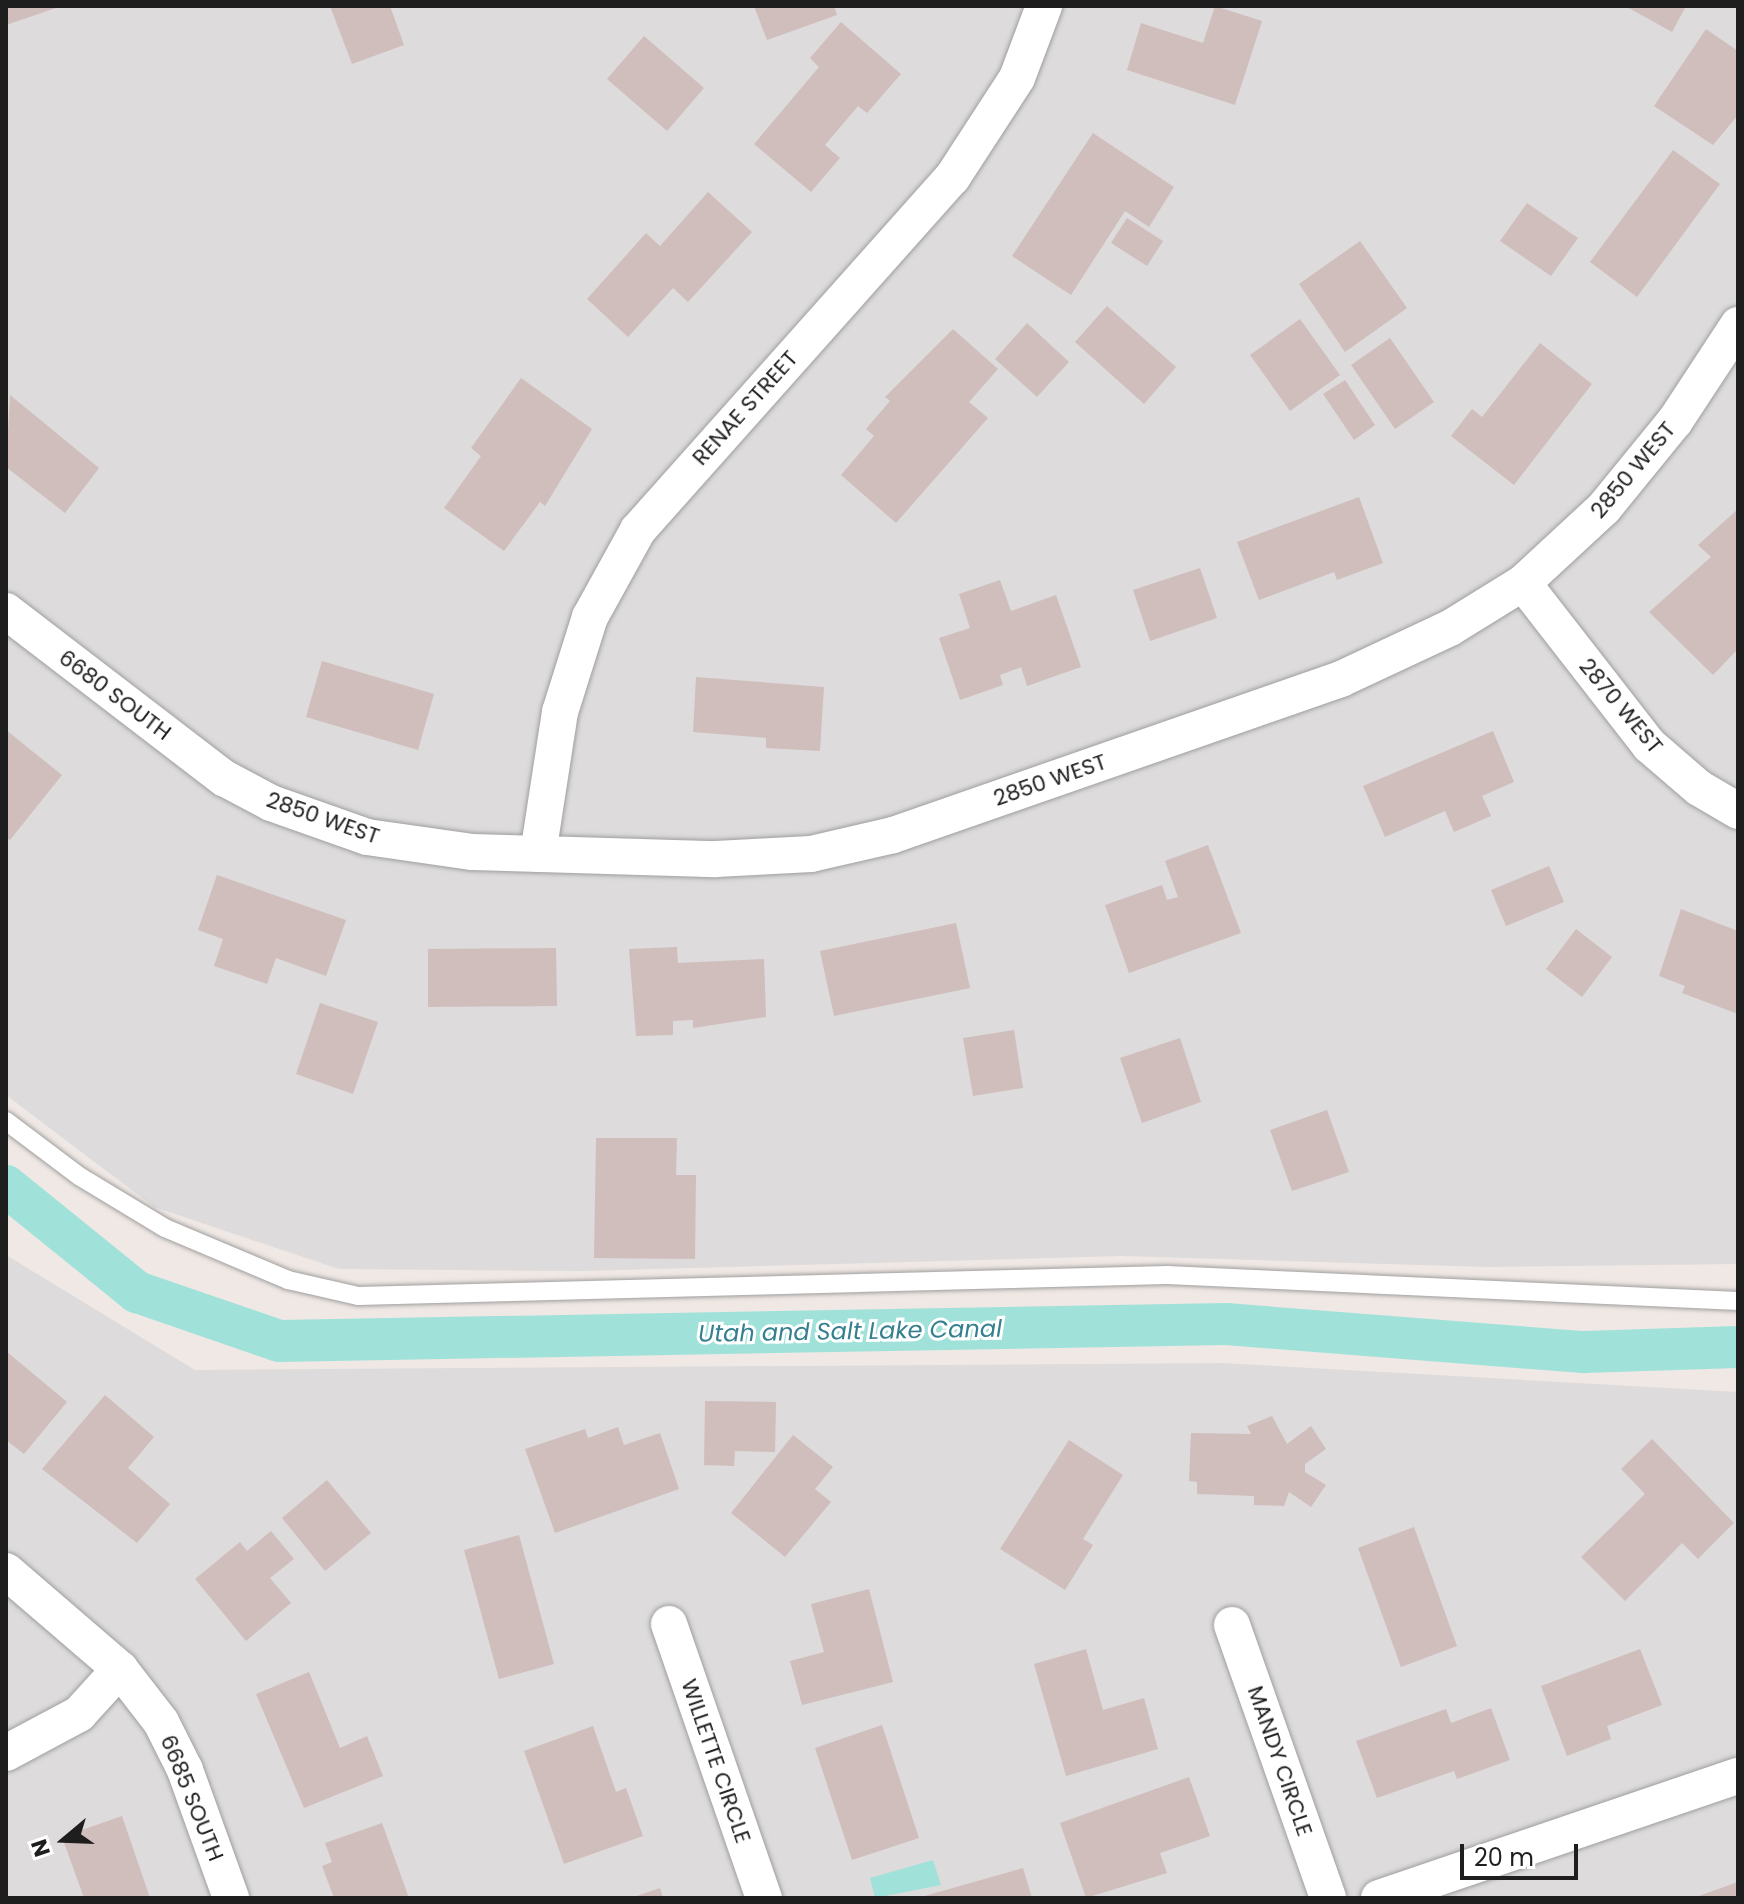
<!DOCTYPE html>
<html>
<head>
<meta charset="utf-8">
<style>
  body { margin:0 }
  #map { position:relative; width:1744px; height:1904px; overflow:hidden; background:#f0e8e4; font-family:Poppins,sans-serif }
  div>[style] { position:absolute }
  .residential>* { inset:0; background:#dddbdc }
  .water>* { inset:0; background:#a0e2da }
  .canal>* { height:42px; margin:-21px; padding:0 21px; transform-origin:21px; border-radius:21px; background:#a0e2da }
  .building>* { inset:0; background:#d0bebc }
  .roads { filter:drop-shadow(0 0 2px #9f9f9f) drop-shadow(0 0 2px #9f9f9f) }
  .service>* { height:18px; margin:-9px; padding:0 9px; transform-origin:9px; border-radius:9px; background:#fff }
  .minor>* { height:36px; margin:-18px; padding:0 18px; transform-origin:18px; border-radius:18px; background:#fff }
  span { translate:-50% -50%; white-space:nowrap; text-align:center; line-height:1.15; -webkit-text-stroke:6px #fff; paint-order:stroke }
  .street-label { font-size:22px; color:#1e1e1e }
  .water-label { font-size:24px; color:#367f8e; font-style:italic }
  .frame { position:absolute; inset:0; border:8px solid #1e1e1e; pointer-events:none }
  .north { position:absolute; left:24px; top:1800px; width:80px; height:80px; -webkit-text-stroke:6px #fff; paint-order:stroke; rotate:251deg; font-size:22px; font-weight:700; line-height:32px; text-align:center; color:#1e1e1e }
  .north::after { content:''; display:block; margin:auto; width:28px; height:36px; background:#1e1e1e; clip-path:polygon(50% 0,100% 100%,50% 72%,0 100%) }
  .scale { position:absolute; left:1460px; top:1844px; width:118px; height:36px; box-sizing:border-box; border:4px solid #1e1e1e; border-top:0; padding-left:10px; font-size:24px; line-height:28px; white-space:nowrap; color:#1e1e1e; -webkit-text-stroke:6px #fff; paint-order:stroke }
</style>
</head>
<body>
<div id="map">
  <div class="residential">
    <i style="clip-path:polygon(6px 6px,1738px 6px,1738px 1264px,1487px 1267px,1121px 1256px,584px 1271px,339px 1269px,154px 1207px,6px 1095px)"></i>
    <i style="clip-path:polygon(6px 1255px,195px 1370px,1221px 1363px,1738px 1392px,1738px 1898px,6px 1898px)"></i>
  </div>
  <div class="water">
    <i style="clip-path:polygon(933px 1860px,941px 1885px,875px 1898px,870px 1878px)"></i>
  </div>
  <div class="canal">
    <i style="left:6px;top:1186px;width:169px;rotate:39deg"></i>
    <i style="left:137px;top:1292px;width:150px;rotate:19deg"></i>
    <i style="left:279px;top:1341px;width:947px;rotate:-1.03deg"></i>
    <i style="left:1226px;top:1324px;width:359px;rotate:4.5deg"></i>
    <i style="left:1584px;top:1352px;width:154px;rotate:-1.9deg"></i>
  </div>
  <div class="building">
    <i style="clip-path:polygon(6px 6px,59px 6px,59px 7px,6px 25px)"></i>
    <i style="clip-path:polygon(330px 6px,390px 6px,404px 45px,352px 64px)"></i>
    <i style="clip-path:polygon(754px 6px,834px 6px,837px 15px,767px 40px)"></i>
    <i style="clip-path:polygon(1215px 6px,1262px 21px,1235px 105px,1127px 70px,1141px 23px,1203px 43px)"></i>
    <i style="clip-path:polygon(1625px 6px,1686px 6px,1672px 32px)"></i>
    <i style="clip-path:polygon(841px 22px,901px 74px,867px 113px,858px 106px,825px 145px,840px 158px,811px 192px,754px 144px,819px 67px,810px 58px)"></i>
    <i style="clip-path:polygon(1706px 29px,1738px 51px,1738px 115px,1713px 145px,1654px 106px)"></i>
    <i style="clip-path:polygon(644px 36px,704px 88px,667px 131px,607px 79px)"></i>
    <i style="clip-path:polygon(1093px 133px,1174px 187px,1149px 227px,1125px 211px,1071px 295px,1012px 256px)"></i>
    <i style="clip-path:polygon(1673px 150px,1720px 184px,1637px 297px,1590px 262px)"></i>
    <i style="clip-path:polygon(708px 192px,752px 232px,688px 302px,673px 288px,628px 337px,587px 299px,646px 233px,660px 246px)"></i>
    <i style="clip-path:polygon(1527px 203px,1578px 238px,1551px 276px,1500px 241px)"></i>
    <i style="clip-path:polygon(1127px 218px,1163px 241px,1147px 266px,1111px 243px)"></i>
    <i style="clip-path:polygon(1360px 241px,1407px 308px,1345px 352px,1299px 284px)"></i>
    <i style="clip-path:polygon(1107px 306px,1176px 367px,1144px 404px,1075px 342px)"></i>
    <i style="clip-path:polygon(1300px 319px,1340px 375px,1290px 411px,1250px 355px)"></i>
    <i style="clip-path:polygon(1027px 323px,1069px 362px,1037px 397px,995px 359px)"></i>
    <i style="clip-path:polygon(953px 329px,998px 369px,969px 402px,988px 418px,896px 523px,841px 475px,874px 436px,866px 429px,890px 401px,885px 397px)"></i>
    <i style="clip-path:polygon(1390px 338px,1434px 402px,1395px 429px,1351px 365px)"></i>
    <i style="clip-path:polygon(1540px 343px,1592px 384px,1514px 485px,1451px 436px,1472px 409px,1482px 417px)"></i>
    <i style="clip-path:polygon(521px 378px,592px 429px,545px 506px,540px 502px,504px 551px,444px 508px,481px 456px,471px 448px)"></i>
    <i style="clip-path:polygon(1345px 380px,1375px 425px,1354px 440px,1323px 394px)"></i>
    <i style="clip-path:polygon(10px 395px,99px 468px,65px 513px,6px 467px)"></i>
    <i style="clip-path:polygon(1359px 497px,1383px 563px,1337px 580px,1334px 572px,1259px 600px,1237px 542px)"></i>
    <i style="clip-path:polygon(1738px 509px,1738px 649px,1713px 675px,1649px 612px,1711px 557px,1698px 545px)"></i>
    <i style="clip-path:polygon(1200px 568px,1217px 618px,1150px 641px,1133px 590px)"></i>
    <i style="clip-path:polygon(1000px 580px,1011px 611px,1056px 595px,1081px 667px,1027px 686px,1021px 667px,1000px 675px,1003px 685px,960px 700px,939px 638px,970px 628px,959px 594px)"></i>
    <i style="clip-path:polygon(322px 661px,434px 694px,418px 750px,306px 717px)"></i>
    <i style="clip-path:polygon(696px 677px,824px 687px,820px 751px,766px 748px,766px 738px,693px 732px)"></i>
    <i style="clip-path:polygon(6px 730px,62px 775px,10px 840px,6px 838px)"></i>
    <i style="clip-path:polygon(1493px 731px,1514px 782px,1482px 796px,1491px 816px,1454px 832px,1445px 811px,1385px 837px,1363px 786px)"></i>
    <i style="clip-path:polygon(1208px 845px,1241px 933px,1129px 973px,1105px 905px,1162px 885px,1167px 900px,1178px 897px,1165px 861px)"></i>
    <i style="clip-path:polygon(1549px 866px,1564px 902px,1506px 926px,1491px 890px)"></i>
    <i style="clip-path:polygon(217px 875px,346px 920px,326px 976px,276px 958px,267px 984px,214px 966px,223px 939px,198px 930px)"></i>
    <i style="clip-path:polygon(1681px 909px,1738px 931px,1738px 1014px,1682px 993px,1685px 986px,1659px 976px)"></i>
    <i style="clip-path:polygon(956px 923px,970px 988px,834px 1016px,820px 951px)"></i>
    <i style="clip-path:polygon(1576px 929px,1612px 957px,1582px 997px,1546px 969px)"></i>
    <i style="clip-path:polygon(677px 947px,678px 963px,764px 959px,766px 1017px,693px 1028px,693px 1020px,673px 1021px,673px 1035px,636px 1036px,629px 949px)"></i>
    <i style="clip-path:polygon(556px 948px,557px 1006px,428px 1007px,428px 949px)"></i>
    <i style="clip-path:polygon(320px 1003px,378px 1022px,353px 1094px,296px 1074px)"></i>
    <i style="clip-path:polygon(1014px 1030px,1023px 1088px,973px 1096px,963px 1038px)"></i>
    <i style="clip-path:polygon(1180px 1038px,1201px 1102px,1142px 1123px,1120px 1058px)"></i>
    <i style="clip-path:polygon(1327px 1110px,1349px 1172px,1292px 1191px,1270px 1130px)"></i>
    <i style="clip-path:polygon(596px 1138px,677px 1138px,676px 1175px,696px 1175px,695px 1259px,594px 1258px)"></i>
    <i style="clip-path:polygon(6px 1351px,67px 1402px,24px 1454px,6px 1440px)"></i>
    <i style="clip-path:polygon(105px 1395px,154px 1437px,128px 1468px,170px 1504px,137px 1543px,42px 1469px)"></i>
    <i style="clip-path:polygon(705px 1401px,776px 1402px,775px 1452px,735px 1451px,734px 1466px,704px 1465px)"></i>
    <i style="clip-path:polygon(1272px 1416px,1287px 1444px,1311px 1426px,1326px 1449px,1305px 1464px,1305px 1472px,1326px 1485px,1311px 1507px,1289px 1492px,1284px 1506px,1254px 1505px,1254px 1496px,1197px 1494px,1197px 1482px,1189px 1481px,1191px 1433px,1251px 1434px,1247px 1426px)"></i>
    <i style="clip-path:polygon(618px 1427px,624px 1445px,660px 1433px,679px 1489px,555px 1533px,525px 1449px,585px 1429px,588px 1438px)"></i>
    <i style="clip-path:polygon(793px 1435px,833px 1467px,815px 1489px,831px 1502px,785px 1557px,731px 1513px)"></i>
    <i style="clip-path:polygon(1652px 1439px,1734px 1523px,1698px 1559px,1682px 1543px,1625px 1601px,1581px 1557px,1645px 1494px,1621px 1469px)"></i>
    <i style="clip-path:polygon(1069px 1440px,1123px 1475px,1083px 1539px,1093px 1545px,1065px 1590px,1000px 1549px)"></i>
    <i style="clip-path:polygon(327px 1480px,371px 1533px,325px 1571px,282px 1518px)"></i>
    <i style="clip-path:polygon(1414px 1527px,1457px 1646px,1401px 1667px,1358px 1548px)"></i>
    <i style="clip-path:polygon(271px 1531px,294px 1559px,270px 1578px,291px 1603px,246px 1641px,195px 1579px,240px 1542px,247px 1551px)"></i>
    <i style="clip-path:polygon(519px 1535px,554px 1664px,499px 1679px,464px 1550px)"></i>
    <i style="clip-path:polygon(869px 1589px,893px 1682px,802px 1705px,790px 1661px,824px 1652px,811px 1604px)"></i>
    <i style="clip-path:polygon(1086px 1649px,1103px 1710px,1144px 1698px,1158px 1749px,1066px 1776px,1034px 1664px)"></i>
    <i style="clip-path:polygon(1640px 1649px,1662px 1705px,1607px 1726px,1611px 1739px,1567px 1756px,1541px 1686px)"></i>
    <i style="clip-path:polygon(309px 1672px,340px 1748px,367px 1736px,383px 1776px,304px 1808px,256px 1694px)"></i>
    <i style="clip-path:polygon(1491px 1708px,1510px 1760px,1457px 1779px,1454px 1771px,1377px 1798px,1356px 1741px,1446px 1709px,1451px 1723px)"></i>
    <i style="clip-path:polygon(882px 1725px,919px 1838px,852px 1860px,815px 1748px)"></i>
    <i style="clip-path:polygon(593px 1726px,616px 1792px,626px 1788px,643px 1836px,564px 1864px,524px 1751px)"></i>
    <i style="clip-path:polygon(1189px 1777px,1210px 1836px,1160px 1853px,1167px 1873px,1086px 1898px,1060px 1823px)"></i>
    <i style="clip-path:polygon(122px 1816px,150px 1898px,84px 1898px,62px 1837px)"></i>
    <i style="clip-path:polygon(382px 1823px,409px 1898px,334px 1898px,322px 1866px,332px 1862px,325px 1843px)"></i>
    <i style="clip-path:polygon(1023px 1868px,1032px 1898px,921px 1898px,921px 1897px)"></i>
    <i style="clip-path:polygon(1738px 1882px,1738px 1898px,1693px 1898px)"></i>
    <i style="clip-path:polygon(660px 1888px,663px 1898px,631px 1898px)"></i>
  </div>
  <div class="roads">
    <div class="service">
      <i style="left:6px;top:1121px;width:91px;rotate:37deg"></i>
      <i style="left:79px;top:1176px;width:100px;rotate:31.2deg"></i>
      <i style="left:165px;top:1228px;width:134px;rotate:22.9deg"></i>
      <i style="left:288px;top:1280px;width:72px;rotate:12.9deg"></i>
      <i style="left:358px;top:1296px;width:809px;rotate:-1.49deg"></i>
      <i style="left:1167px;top:1275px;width:572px;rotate:2.61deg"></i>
    </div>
    <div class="minor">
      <i style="left:1523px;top:583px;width:205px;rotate:52.1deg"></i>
      <i style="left:1649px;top:745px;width:66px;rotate:40.7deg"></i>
      <i style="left:1699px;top:788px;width:45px;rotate:30.5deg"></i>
      <i style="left:6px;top:611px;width:275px;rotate:37.5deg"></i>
      <i style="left:224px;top:778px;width:53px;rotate:28deg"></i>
      <i style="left:271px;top:803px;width:102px;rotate:19.5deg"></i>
      <i style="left:367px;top:837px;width:107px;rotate:8.1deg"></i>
      <i style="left:473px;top:852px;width:243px;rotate:1.7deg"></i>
      <i style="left:716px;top:859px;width:95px;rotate:-3deg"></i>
      <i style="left:811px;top:854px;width:84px;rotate:-13deg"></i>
      <i style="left:893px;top:835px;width:474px;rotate:-19.2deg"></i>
      <i style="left:1341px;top:679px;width:120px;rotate:-25.1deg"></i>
      <i style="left:1450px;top:628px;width:86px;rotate:-31.7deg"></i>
      <i style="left:1523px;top:583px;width:110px;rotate:-42.8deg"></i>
      <i style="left:1604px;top:508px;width:112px;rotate:-50.8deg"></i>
      <i style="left:1675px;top:421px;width:115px;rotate:-56.7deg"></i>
      <i style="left:538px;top:854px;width:144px;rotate:-81.2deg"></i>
      <i style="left:560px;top:712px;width:100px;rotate:-72.5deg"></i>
      <i style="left:590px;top:617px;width:99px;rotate:-61.1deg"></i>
      <i style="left:638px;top:530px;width:472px;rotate:-48.3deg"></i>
      <i style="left:952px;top:178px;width:119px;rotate:-57deg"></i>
      <i style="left:1017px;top:78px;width:77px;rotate:-69.4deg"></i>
      <i style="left:6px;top:1571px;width:150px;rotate:40.7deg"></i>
      <i style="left:120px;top:1669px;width:67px;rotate:52.3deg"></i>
      <i style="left:161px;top:1722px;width:54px;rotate:63.4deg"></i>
      <i style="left:185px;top:1770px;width:136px;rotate:70.2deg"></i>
      <i style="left:669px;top:1624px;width:290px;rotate:70.9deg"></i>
      <i style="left:1232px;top:1625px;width:289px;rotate:70.6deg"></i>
      <i style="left:6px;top:1753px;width:83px;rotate:-28.1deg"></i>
      <i style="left:79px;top:1714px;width:61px;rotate:-47.7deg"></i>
      <i style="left:1379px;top:1898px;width:379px;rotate:-18.8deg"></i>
    </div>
  </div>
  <div class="street-label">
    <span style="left:745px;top:408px;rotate:-48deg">RENAE STREET</span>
    <span style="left:1633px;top:470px;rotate:-50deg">2850 WEST</span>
    <span style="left:115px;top:695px;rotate:37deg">6680 SOUTH</span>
    <span style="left:1621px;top:706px;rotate:50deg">2870 WEST</span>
    <span style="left:1050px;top:780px;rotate:-19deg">2850 WEST</span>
    <span style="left:323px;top:818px;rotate:19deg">2850 WEST</span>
    <span style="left:716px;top:1761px;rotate:71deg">WILLETTE CIRCLE</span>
    <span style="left:1280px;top:1761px;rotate:71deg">MANDY CIRCLE</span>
    <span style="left:192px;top:1798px;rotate:68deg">6685 SOUTH</span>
  </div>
  <div class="water-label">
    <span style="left:850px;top:1331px;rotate:-1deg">Utah and Salt Lake Canal</span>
  </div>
  <div class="frame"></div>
  <div class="north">N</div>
  <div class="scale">20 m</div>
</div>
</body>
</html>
